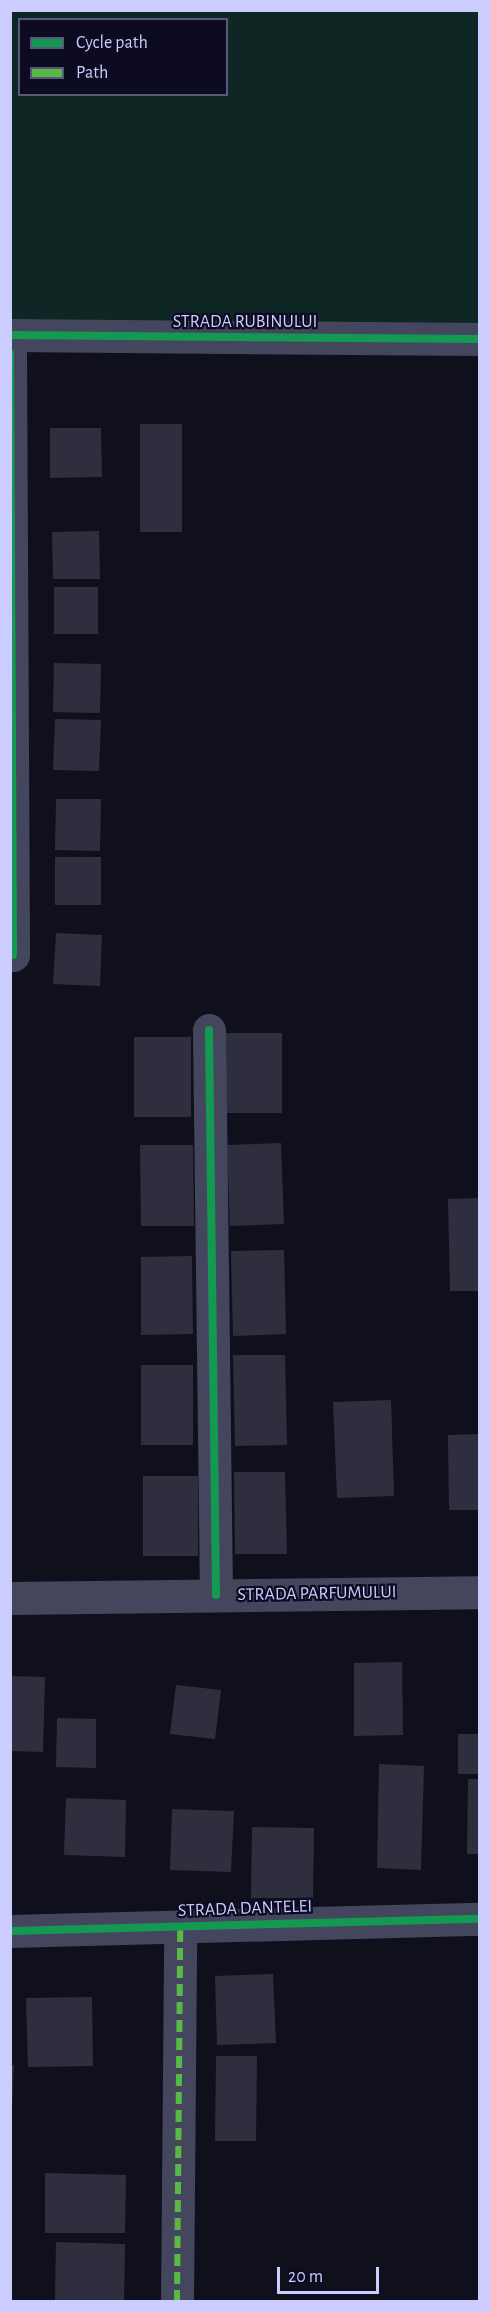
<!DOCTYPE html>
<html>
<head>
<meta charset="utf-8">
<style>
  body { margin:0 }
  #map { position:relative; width:490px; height:2312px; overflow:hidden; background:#10101c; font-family:"Alegreya Sans",sans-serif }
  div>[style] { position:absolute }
  .green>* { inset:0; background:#0e2725 }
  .building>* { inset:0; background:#2e2e3e }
  .minor>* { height:33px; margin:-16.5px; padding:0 16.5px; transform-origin:16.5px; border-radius:16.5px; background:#44465d }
  .tertiary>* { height:33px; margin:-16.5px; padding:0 16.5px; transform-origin:16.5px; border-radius:16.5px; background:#44465d }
  .quiet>* { height:6px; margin-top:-3px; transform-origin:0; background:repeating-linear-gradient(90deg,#58b947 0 12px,transparent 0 18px) }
  .cycleway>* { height:8px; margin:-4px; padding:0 4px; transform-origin:4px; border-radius:4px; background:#139951 }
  span { translate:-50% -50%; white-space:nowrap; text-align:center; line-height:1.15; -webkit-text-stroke:4.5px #0c0b21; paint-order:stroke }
  .street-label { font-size:18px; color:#cbccff }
  .frame { position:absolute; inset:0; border:12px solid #cbccff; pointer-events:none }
  .legend { position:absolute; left:18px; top:18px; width:210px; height:78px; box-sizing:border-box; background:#0c0b21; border:2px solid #58587a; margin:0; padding:8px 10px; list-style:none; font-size:18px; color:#cbccff }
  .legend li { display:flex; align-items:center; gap:12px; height:30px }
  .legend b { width:30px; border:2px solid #58587a }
  .scale { position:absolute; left:277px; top:2267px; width:102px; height:27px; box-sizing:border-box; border:3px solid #cbccff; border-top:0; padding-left:8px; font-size:18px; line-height:21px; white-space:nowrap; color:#cbccff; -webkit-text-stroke:4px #0c0b21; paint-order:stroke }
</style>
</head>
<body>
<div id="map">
  <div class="green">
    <i style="clip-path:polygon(evenodd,10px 11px,479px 11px,479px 336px,11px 340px,10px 11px,20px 20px,226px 20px,226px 94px,20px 94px,20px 20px)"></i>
  </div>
  <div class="building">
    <i style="clip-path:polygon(140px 424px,182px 424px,182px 532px,140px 532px)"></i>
    <i style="clip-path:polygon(50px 428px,101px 428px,102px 477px,50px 478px)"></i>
    <i style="clip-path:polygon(99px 531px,100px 579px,53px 579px,52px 532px)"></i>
    <i style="clip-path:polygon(54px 587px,98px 587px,98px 634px,54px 634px)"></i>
    <i style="clip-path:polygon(54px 663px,101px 664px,100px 713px,53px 712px)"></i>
    <i style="clip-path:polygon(55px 719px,101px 720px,99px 771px,53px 770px)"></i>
    <i style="clip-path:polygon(56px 799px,101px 799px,100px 851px,55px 850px)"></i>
    <i style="clip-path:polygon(55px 857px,101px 857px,101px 905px,55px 905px)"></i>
    <i style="clip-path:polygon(56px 933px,102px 935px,100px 986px,53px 984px)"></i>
    <i style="clip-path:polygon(226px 1033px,282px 1033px,282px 1113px,226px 1113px)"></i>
    <i style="clip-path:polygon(134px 1037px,191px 1037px,191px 1117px,134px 1117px)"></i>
    <i style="clip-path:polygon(281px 1143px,284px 1224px,230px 1226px,227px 1145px)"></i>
    <i style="clip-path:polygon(140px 1145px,193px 1145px,194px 1226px,141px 1226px)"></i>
    <i style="clip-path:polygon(480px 1198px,480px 1291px,450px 1291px,448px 1199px)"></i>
    <i style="clip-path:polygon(284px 1250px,286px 1334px,233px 1336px,231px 1251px)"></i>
    <i style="clip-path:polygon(192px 1256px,193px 1334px,141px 1335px,141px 1257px)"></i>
    <i style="clip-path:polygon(233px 1355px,285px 1355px,287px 1445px,235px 1446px)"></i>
    <i style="clip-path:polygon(141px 1365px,193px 1365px,193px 1445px,141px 1445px)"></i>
    <i style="clip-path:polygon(391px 1400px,394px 1496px,337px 1498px,333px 1402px)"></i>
    <i style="clip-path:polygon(480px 1434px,480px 1510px,449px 1510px,448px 1435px)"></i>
    <i style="clip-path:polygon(234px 1472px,285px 1472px,287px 1554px,235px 1554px)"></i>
    <i style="clip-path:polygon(143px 1476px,198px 1476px,198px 1556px,143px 1556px)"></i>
    <i style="clip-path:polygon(402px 1662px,403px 1735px,354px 1736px,354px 1663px)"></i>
    <i style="clip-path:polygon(10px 1676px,45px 1677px,43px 1752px,10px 1751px)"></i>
    <i style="clip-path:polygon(176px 1685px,221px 1690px,215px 1739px,170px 1734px)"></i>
    <i style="clip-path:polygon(57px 1718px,96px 1719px,96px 1768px,56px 1767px)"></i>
    <i style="clip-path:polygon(458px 1734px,480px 1734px,480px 1774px,458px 1774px)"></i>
    <i style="clip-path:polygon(379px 1764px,424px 1766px,421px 1870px,377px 1868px)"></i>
    <i style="clip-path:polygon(468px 1779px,480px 1779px,480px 1854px,467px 1854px)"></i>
    <i style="clip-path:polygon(66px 1798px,126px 1800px,125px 1857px,64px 1855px)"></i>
    <i style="clip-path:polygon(172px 1809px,234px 1811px,231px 1872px,170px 1870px)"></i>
    <i style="clip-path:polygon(252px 1827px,314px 1828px,313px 1898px,251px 1898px)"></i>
    <i style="clip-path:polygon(273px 1974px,276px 2043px,217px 2045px,215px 1976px)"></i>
    <i style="clip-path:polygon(92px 1997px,93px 2066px,28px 2067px,26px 1998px)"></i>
    <i style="clip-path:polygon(216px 2056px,257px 2056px,256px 2141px,215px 2141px)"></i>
    <i style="clip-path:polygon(10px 2065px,14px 2065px,12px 2111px,10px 2111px)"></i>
    <i style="clip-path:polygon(45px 2173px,126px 2175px,125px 2233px,45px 2233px)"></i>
    <i style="clip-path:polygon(56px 2242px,125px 2244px,124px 2302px,55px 2302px)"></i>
  </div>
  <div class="minor">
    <i style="left:10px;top:335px;width:470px;rotate:0.5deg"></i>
    <i style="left:10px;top:353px;width:602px;rotate:89.71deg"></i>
    <i style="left:209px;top:1030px;width:565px;rotate:89.29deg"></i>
    <i style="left:177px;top:2302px;width:376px;rotate:-89.5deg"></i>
  </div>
  <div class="tertiary">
    <i style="left:10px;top:1598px;width:470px;rotate:-0.7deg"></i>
    <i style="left:10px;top:1931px;width:470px;rotate:-1.5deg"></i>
  </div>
  <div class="quiet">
    <i style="left:177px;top:2302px;width:376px;rotate:-89.5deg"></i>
  </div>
  <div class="cycleway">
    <i style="left:10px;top:335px;width:470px;rotate:0.5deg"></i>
    <i style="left:10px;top:353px;width:602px;rotate:89.71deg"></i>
    <i style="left:209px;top:1030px;width:565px;rotate:89.29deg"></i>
    <i style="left:10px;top:1931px;width:470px;rotate:-1.5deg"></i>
  </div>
  <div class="street-label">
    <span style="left:245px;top:322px">STRADA RUBINULUI</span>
    <span style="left:317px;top:1594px;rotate:-1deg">STRADA PARFUMULUI</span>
    <span style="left:245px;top:1909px;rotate:-2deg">STRADA DANTELEI</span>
  </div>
  <div class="frame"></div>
  <ul class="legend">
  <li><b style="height:8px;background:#139951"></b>Cycle path</li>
  <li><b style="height:8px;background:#58b947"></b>Path</li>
  </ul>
  <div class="scale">20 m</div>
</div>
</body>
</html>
